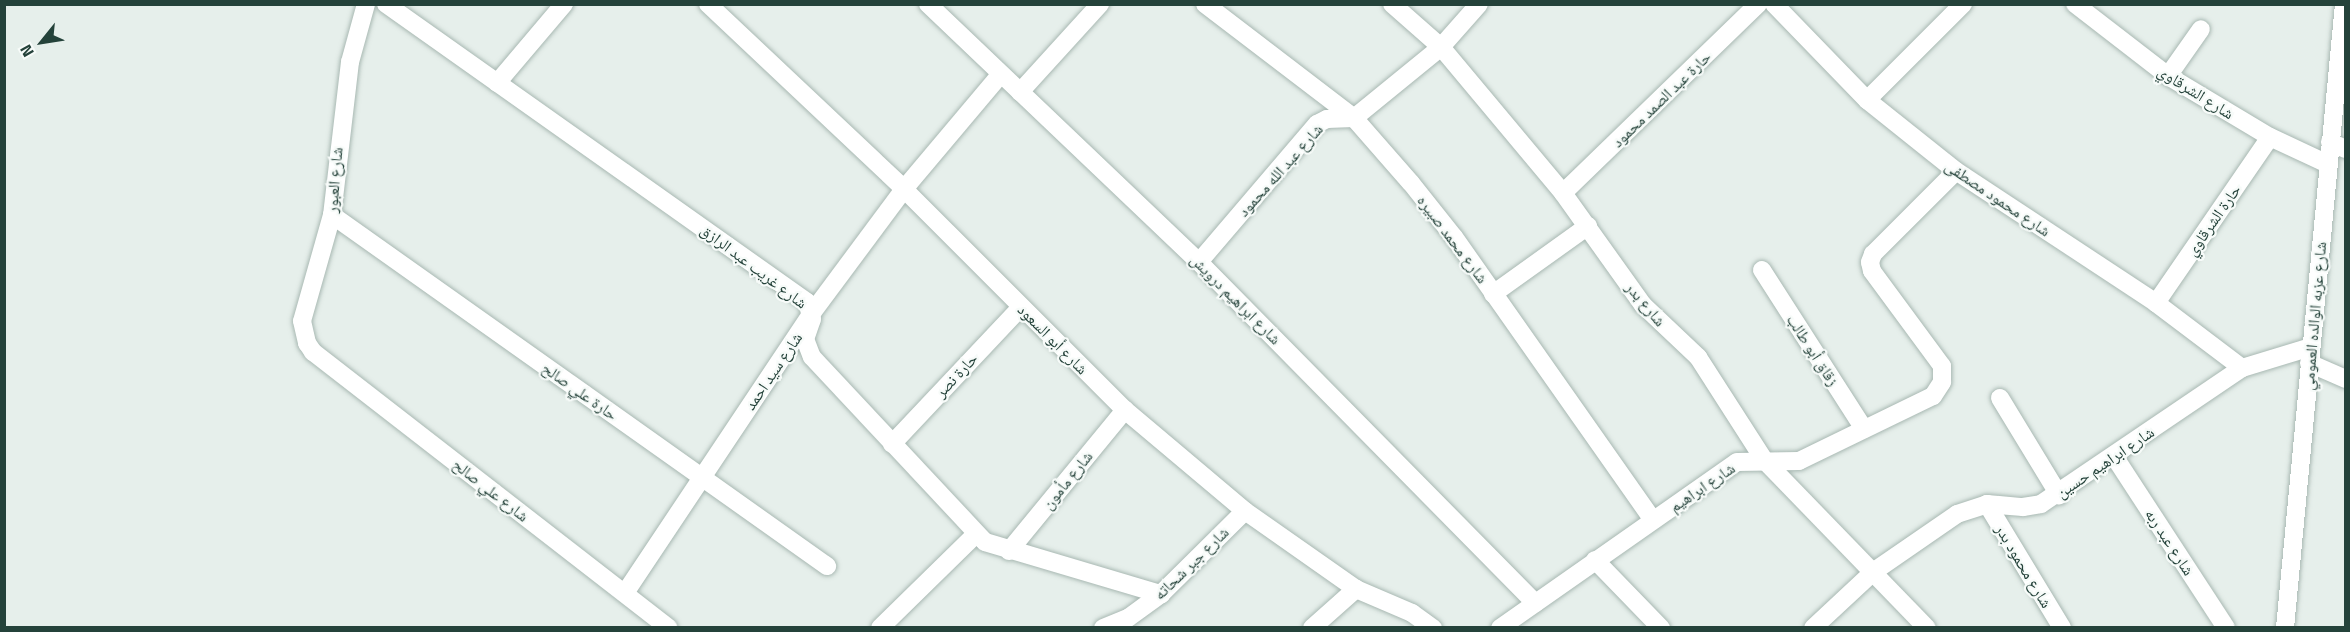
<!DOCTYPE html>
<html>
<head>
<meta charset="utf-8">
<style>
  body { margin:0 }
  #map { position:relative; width:2350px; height:632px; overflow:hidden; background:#e6efeb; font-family:"Titillium Web","Noto Naskh Arabic",sans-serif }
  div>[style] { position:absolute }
  .roads { filter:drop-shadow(0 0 2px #a8b8b2) drop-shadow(0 0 2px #a8b8b2) }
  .street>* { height:18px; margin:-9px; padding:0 9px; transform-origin:9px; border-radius:9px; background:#fff }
  .secondary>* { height:18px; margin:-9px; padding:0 9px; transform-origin:9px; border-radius:9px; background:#fff }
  span { translate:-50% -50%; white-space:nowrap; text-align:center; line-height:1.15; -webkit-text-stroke:4.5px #f7fbf9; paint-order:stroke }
  .street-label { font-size:16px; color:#24423a }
  .frame { position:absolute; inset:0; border:6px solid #24423a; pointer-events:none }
  .north { position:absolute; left:12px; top:12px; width:60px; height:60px; -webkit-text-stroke:4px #f7fbf9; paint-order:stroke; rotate:240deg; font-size:16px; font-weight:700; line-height:24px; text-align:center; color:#24423a }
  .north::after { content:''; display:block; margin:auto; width:21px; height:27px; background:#24423a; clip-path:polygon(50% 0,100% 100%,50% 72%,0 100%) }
</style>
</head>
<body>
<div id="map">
  <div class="roads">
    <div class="street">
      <i style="left:366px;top:4px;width:60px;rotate:105.4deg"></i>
      <i style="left:350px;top:62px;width:154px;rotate:96.7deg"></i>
      <i style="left:332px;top:215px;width:110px;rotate:105.8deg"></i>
      <i style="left:302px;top:321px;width:23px;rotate:77deg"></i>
      <i style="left:307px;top:343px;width:11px;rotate:56deg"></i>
      <i style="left:313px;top:352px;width:450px;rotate:37.8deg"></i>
      <i style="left:386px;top:4px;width:516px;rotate:35.29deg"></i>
      <i style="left:807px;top:302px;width:18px;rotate:74deg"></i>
      <i style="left:812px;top:319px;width:21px;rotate:109deg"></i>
      <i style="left:805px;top:339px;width:19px;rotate:69deg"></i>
      <i style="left:812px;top:357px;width:253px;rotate:46.9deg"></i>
      <i style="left:985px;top:542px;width:184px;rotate:16.5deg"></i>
      <i style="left:708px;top:4px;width:270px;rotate:43.3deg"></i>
      <i style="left:904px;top:189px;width:313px;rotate:45deg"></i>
      <i style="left:1125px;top:410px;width:157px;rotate:40.1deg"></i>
      <i style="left:1245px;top:511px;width:136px;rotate:35.1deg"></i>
      <i style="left:1356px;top:589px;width:61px;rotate:23.2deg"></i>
      <i style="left:1412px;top:613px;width:26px;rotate:36deg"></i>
      <i style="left:928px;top:4px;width:374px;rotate:43.6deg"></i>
      <i style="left:1199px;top:262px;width:479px;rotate:45.4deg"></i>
      <i style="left:1205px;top:4px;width:188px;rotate:37.4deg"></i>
      <i style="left:1354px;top:118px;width:86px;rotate:48.8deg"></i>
      <i style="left:1411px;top:183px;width:69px;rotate:51.5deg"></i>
      <i style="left:1454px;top:237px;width:346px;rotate:54.9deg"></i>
      <i style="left:1392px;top:4px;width:65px;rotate:41.3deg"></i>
      <i style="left:1441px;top:47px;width:190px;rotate:50.1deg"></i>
      <i style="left:1563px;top:193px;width:138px;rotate:54.5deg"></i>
      <i style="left:1643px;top:305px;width:76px;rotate:43.4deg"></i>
      <i style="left:1698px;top:357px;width:122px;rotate:57.3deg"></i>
      <i style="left:1764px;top:460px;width:234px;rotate:45.9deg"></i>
      <i style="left:1774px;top:4px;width:134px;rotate:45.9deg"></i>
      <i style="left:1867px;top:100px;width:114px;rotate:38.6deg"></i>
      <i style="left:1956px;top:171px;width:240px;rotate:33.4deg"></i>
      <i style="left:2156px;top:303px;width:108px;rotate:37.1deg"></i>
      <i style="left:2075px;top:4px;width:118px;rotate:37.7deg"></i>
      <i style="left:2168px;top:76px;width:119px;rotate:30.9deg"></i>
      <i style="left:2270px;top:137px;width:64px;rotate:25deg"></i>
      <i style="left:2168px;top:76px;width:57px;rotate:-54.9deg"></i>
      <i style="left:497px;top:83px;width:104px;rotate:-49.7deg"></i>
      <i style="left:1020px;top:92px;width:119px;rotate:-47.7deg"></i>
      <i style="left:1867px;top:100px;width:136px;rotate:-45deg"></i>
      <i style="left:2330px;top:142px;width:17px;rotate:24deg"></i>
      <i style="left:1563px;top:193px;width:272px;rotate:-44.1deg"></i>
      <i style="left:332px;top:215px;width:607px;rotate:35.34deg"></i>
      <i style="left:1199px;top:262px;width:182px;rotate:-49.5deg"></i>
      <i style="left:1317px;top:124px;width:11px;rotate:-27deg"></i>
      <i style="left:1327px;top:119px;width:27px;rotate:-2deg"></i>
      <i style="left:1354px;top:118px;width:112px;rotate:-39.2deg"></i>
      <i style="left:1441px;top:47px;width:57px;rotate:-48.5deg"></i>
      <i style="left:1762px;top:270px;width:189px;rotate:57.3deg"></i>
      <i style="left:1493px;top:294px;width:117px;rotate:-35.6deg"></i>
      <i style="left:2156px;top:303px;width:201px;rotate:-55.5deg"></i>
      <i style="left:2309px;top:363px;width:40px;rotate:23.4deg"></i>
      <i style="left:2000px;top:398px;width:114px;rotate:58.7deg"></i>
      <i style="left:892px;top:444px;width:188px;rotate:-46.7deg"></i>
      <i style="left:2114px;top:456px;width:205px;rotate:56.9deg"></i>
      <i style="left:1987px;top:504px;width:145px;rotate:58.8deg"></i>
      <i style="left:1009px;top:551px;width:183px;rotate:-50.6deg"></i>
      <i style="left:1595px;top:560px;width:95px;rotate:45.9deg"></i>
      <i style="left:625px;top:593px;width:337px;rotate:-56.3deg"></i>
      <i style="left:812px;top:313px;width:154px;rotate:-53.4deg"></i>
      <i style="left:904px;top:189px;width:150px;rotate:-49.9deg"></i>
      <i style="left:880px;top:628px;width:134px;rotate:-44.4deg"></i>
      <i style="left:1103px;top:628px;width:27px;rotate:-22deg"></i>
      <i style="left:1128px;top:618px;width:41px;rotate:-36deg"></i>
      <i style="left:1161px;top:594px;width:118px;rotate:-44.7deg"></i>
      <i style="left:1312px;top:628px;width:59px;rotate:-41.6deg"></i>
      <i style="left:1500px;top:628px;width:289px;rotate:-35deg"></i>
      <i style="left:1737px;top:462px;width:62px;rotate:-0.9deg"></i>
      <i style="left:1799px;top:461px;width:149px;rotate:-25.9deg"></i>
      <i style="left:1933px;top:396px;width:17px;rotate:-57deg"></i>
      <i style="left:1942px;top:382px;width:16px;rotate:-90deg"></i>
      <i style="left:1942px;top:366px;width:118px;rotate:-126.4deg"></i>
      <i style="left:1872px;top:271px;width:9px;rotate:-103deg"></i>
      <i style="left:1870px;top:262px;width:9px;rotate:-69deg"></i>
      <i style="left:1873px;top:254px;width:117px;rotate:-45deg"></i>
      <i style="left:1813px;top:628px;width:82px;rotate:-43deg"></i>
      <i style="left:1873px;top:572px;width:102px;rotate:-34.6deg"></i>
      <i style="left:1957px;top:514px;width:32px;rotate:-18deg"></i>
      <i style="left:1987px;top:504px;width:36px;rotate:5deg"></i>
      <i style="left:2023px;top:507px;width:18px;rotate:-9deg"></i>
      <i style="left:2041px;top:504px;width:243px;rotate:-34.1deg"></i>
      <i style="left:2242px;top:368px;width:72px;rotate:-16.9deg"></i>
    </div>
    <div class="secondary">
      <i style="left:2285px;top:628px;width:627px;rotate:-84.6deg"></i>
    </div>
  </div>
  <div class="street-label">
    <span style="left:2196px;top:92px;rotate:32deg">شارع الشرقاوي</span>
    <span style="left:1661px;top:99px;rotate:-44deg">حارة عبد الصمد محمود</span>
    <span style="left:1280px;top:170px;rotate:-48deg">شارع عبد الله محمود</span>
    <span style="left:334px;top:180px;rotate:-85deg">شارع العبور</span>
    <span style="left:1998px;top:198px;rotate:34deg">شارع محمود مصطفى</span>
    <span style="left:2213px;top:220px;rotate:-55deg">حارة الشرقاوي</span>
    <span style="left:1453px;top:239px;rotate:53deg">شارع محمد صبيره</span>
    <span style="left:754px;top:266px;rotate:37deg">شارع غريب عبد الرازق</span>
    <span style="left:1236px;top:299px;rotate:45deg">شارع ابراهيم درويش</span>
    <span style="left:1646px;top:304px;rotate:50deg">شارع بدر</span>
    <span style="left:2314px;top:316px;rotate:-85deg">شارع عزبه الوالده العمومي</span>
    <span style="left:1053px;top:339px;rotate:45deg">شارع أبو السعود</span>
    <span style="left:1813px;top:350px;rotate:57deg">زقاق أبو طالب</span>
    <span style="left:773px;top:371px;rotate:-56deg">شارع سيد احمد</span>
    <span style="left:956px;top:375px;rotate:-47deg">حارة نصر</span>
    <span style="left:580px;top:391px;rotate:35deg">حارة علي صالح</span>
    <span style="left:2105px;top:462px;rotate:-34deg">شارع ابراهيم حسين</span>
    <span style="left:1067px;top:480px;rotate:-51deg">شارع مأمون</span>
    <span style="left:1702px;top:487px;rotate:-34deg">شارع ابراهيم</span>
    <span style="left:491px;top:490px;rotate:38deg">شارع علي صالح</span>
    <span style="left:2170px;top:542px;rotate:57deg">شارع عبد ربه</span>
    <span style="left:1191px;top:563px;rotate:-44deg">شارع جبر شحاته</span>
    <span style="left:2024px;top:566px;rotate:59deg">شارع محمود بدر</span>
  </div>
  <div class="frame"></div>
  <div class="north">N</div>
</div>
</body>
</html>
